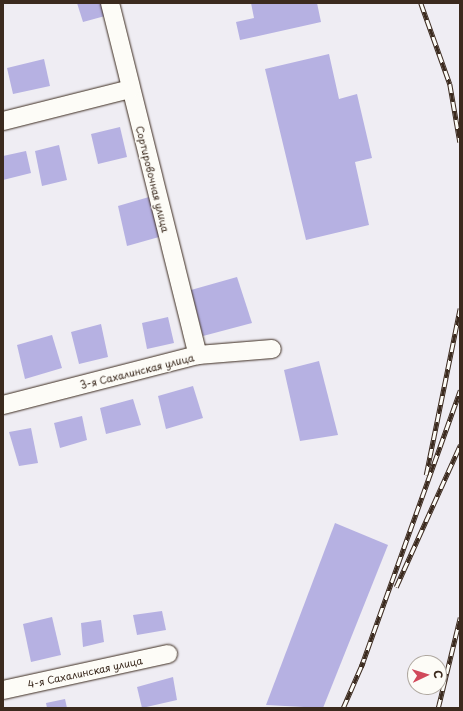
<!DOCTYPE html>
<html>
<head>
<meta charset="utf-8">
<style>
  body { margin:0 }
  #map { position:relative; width:463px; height:711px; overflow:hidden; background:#efedf3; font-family:"Playpen Sans",sans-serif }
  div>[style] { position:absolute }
  .building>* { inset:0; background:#b6b1e2 }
  .roads { filter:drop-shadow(0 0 1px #3b2a1e) drop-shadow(0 0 1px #3b2a1e) }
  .minor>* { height:18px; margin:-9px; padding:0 9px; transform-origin:9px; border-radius:9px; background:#fdfcf7 }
  .rail>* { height:4.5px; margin-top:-2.25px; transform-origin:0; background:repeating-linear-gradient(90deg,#fdfcf7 0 9px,#3b2a1e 0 18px); box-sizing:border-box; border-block:1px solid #3b2a1e }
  span { translate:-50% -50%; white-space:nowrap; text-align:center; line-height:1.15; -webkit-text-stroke:3px #fdfcf7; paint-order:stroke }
  .street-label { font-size:10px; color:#3b2a1e }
  .frame { position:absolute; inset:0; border:4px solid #3b2a1e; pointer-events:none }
  .north { position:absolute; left:407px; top:655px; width:40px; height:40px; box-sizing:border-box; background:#fdfcf7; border:1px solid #afa8a0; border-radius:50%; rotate:86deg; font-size:11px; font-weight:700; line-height:16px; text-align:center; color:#3b2a1e }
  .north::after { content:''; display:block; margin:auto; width:14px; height:18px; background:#d1495b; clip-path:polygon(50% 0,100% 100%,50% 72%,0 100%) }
</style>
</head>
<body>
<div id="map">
  <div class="building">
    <i style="clip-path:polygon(77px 3px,102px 3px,105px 16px,83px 22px)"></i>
    <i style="clip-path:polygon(251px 3px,317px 3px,321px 22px,240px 40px,236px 22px,254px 18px)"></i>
    <i style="clip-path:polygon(329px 54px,339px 99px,357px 94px,372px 158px,355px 162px,369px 225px,306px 240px,265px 69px)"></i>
    <i style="clip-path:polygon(44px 59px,50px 86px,13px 94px,7px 68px)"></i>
    <i style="clip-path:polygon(120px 127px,127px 157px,98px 164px,91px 134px)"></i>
    <i style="clip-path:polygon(59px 145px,67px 180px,42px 186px,35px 151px)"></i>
    <i style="clip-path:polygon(26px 151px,31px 173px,3px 180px,3px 156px)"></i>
    <i style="clip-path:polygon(149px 197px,159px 237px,127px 246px,118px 206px)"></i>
    <i style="clip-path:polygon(237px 277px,252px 323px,203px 336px,191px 290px)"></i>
    <i style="clip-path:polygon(168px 317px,174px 343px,147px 349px,142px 323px)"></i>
    <i style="clip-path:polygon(101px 324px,108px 357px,79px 364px,71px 332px)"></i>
    <i style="clip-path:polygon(52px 335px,62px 368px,25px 379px,17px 345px)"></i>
    <i style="clip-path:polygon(319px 361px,338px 435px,300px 441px,284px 370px)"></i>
    <i style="clip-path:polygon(193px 386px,203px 418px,166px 429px,158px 396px)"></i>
    <i style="clip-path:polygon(133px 399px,141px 425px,106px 434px,100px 408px)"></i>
    <i style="clip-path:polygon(82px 416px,87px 440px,60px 448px,54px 423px)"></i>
    <i style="clip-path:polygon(31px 428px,38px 463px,19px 466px,9px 432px)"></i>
    <i style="clip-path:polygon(335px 523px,388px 545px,323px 708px,266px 705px)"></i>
    <i style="clip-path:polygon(162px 611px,166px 630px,137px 635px,133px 615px)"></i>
    <i style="clip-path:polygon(52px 617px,61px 655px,31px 662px,23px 624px)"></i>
    <i style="clip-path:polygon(101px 620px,104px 642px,83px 647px,81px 623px)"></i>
    <i style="clip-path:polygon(173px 677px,177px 700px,142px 708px,137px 687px)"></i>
    <i style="clip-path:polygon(65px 699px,67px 708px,47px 708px,46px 703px)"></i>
  </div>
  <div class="roads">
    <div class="minor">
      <i style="left:110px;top:3px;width:363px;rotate:76deg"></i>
      <i style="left:3px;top:121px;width:131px;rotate:-14.1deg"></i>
      <i style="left:3px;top:405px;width:201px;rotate:-14.4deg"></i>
      <i style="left:198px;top:355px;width:74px;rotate:-4.6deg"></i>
      <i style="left:3px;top:690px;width:169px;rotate:-12.3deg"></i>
    </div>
  </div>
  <div class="rail">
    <i style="left:421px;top:3px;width:86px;rotate:70.3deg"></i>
    <i style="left:450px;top:84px;width:59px;rotate:80.2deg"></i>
    <i style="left:426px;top:475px;width:170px;rotate:-78.5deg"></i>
    <i style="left:396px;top:587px;width:156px;rotate:-65.7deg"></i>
    <i style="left:361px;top:667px;width:294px;rotate:-70.3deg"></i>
    <i style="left:343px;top:708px;width:50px;rotate:-66.5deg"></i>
    <i style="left:438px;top:708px;width:93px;rotate:-76.3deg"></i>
  </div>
  <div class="street-label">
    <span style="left:153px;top:179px;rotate:76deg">Сортировочная улица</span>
    <span style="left:137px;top:371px;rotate:-14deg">3-я Сахалинская улица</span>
    <span style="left:85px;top:672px;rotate:-12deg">4-я Сахалинская улица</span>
  </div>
  <div class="frame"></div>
  <div class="north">С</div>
</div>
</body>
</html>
